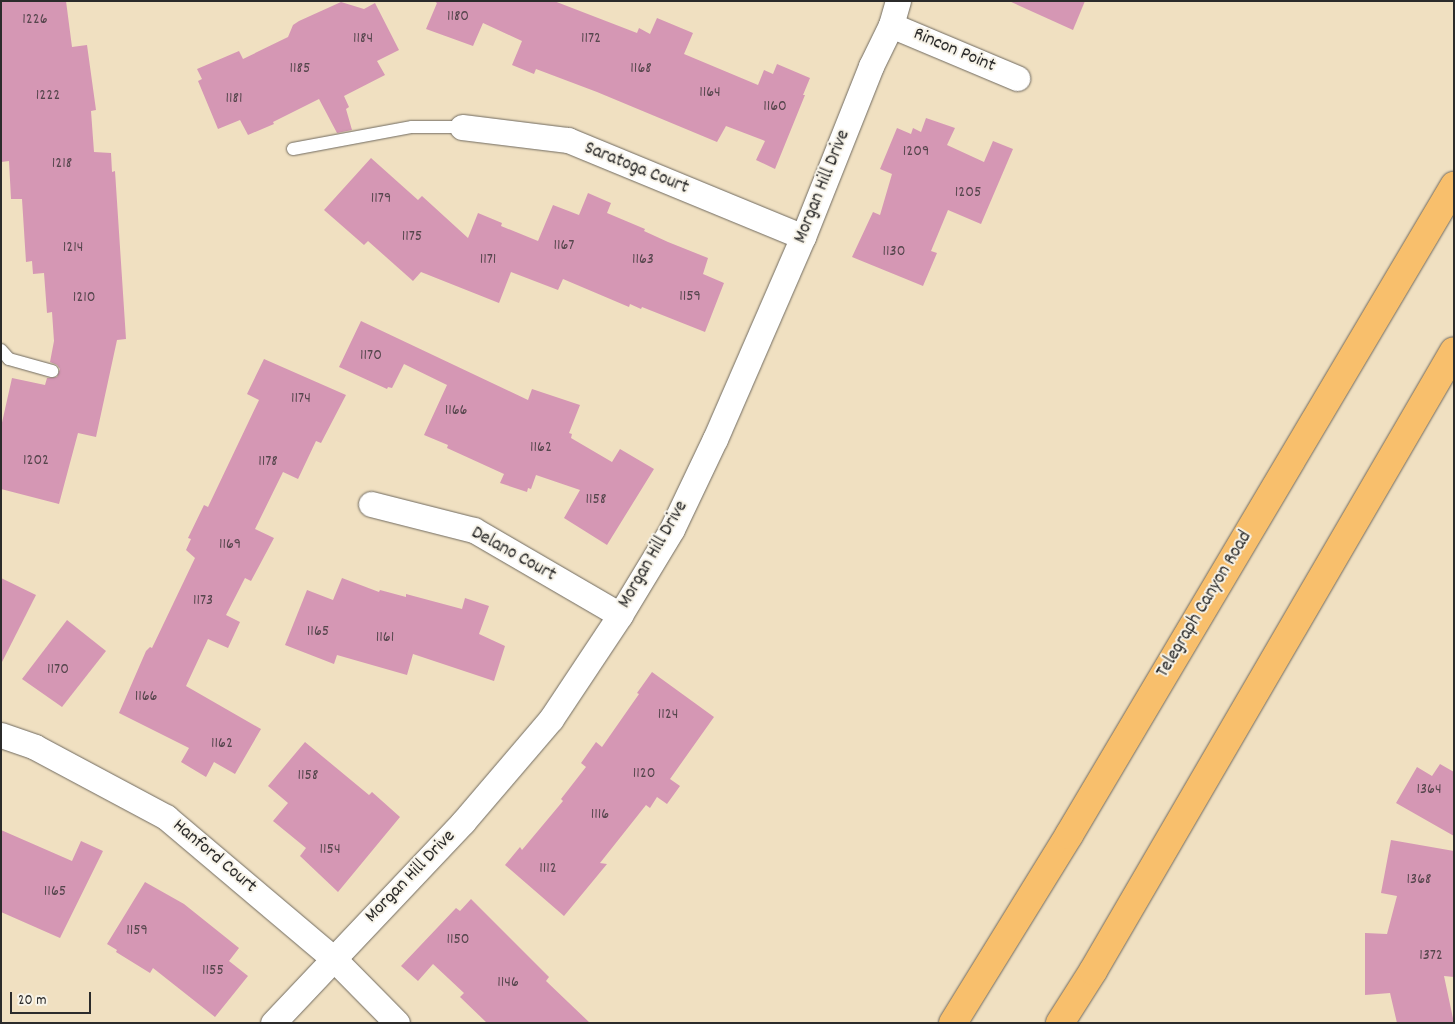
<!DOCTYPE html>
<html>
<head>
<meta charset="utf-8">
<style>
  body { margin:0 }
  #map { position:relative; width:1455px; height:1024px; overflow:hidden; background:#f0e0c1; font-family:Dekko,sans-serif }
  div>[style] { position:absolute }
  .building>* { inset:0; background:#d597b4 }
  .roads { filter:drop-shadow(0 0 1px #706a60) drop-shadow(0 0 1px #706a60) }
  .service>* { height:12px; margin:-6px; padding:0 6px; transform-origin:6px; border-radius:6px; background:#fff }
  .minor>* { height:25px; margin:-12.5px; padding:0 12.5px; transform-origin:12.5px; border-radius:12.5px; background:#fff }
  .primary>* { height:28px; margin:-14px; padding:0 14px; transform-origin:14px; border-radius:14px; background:#f8bf6c }
  span { translate:-50% -50%; white-space:nowrap; text-align:center; line-height:1.15; -webkit-text-stroke:4px #f7f3e8; paint-order:stroke }
  .number-label { font-size:16px; color:#56464d }
  .number-label span { -webkit-text-stroke-width:0 }
  .street-label { font-size:19px; color:#2b2b2b }
  .frame { position:absolute; inset:0; border:2px solid #2b2b2b; pointer-events:none }
  .scale { position:absolute; left:10px; top:992px; width:81px; height:22px; box-sizing:border-box; border:2px solid #2b2b2b; border-top:0; padding-left:6px; font-size:15px; line-height:18px; white-space:nowrap; color:#2b2b2b; -webkit-text-stroke:4px #f7f3e8; paint-order:stroke }
</style>
</head>
<body>
<div id="map">
  <div class="building">
    <i style="clip-path:polygon(1px 1px,66px 1px,72px 47px,87px 45px,96px 110px,91px 111px,94px 152px,111px 153px,112px 172px,115px 171px,126px 339px,117px 340px,96px 437px,78px 433px,59px 504px,1px 489px,1px 427px,12px 378px,45px 385px,47px 378px,57px 377px,60px 369px,57px 365px,50px 362px,54px 341px,52px 312px,47px 313px,44px 273px,33px 274px,32px 261px,26px 262px,22px 199px,11px 199px,9px 161px,1px 162px)"></i>
    <i style="clip-path:polygon(434px 1px,554px 1px,637px 33px,639px 28px,650px 34px,657px 18px,693px 33px,684px 54px,758px 85px,764px 70px,773px 74px,777px 64px,810px 78px,803px 95px,805px 95px,775px 169px,756px 160px,765px 141px,726px 126px,717px 142px,597px 92px,536px 69px,534px 74px,512px 65px,522px 41px,483px 23px,473px 46px,426px 29px,437px 3px)"></i>
    <i style="clip-path:polygon(1009px 1px,1085px 1px,1073px 30px)"></i>
    <i style="clip-path:polygon(341px 2px,364px 9px,375px 3px,399px 50px,377px 61px,385px 75px,344px 96px,349px 107px,346px 109px,352px 130px,337px 133px,319px 99px,273px 122px,274px 124px,248px 135px,240px 120px,218px 129px,198px 81px,202px 79px,197px 69px,239px 51px,243px 59px,288px 37px,293px 25px,299px 21px)"></i>
    <i style="clip-path:polygon(926px 118px,955px 128px,947px 145px,984px 162px,993px 141px,1013px 149px,981px 224px,948px 210px,931px 251px,937px 253px,923px 286px,852px 257px,873px 212px,880px 215px,892px 174px,880px 169px,897px 128px,911px 134px,913px 128px,921px 132px)"></i>
    <i style="clip-path:polygon(371px 158px,418px 200px,422px 196px,468px 238px,478px 213px,502px 223px,501px 226px,538px 241px,553px 205px,579px 215px,588px 193px,611px 203px,607px 213px,645px 229px,644px 231px,668px 242px,708px 258px,703px 274px,724px 283px,705px 332px,642px 307px,641px 309px,630px 304px,629px 307px,563px 279px,558px 290px,511px 272px,499px 303px,421px 272px,413px 281px,368px 241px,364px 245px,324px 210px)"></i>
    <i style="clip-path:polygon(361px 321px,528px 400px,532px 389px,580px 405px,569px 433px,572px 434px,571px 438px,612px 462px,620px 449px,654px 469px,607px 545px,564px 518px,580px 490px,536px 475px,531px 489px,528px 488px,527px 492px,500px 483px,504px 474px,447px 448px,448px 445px,424px 435px,447px 385px,404px 364px,392px 388px,388px 387px,387px 389px,339px 367px)"></i>
    <i style="clip-path:polygon(264px 359px,346px 395px,321px 443px,316px 441px,298px 479px,283px 472px,255px 529px,274px 538px,251px 581px,245px 578px,226px 615px,240px 622px,228px 648px,208px 639px,186px 686px,261px 729px,235px 774px,214px 762px,206px 777px,181px 762px,189px 748px,119px 713px,146px 651px,150px 647px,152px 648px,195px 558px,186px 550px,191px 539px,188px 538px,204px 505px,208px 507px,259px 400px,247px 394px)"></i>
    <i style="clip-path:polygon(1px 578px,36px 595px,1px 664px)"></i>
    <i style="clip-path:polygon(342px 578px,379px 592px,380px 590px,406px 597px,406px 594px,462px 609px,465px 598px,489px 606px,479px 634px,505px 646px,494px 681px,413px 654px,407px 675px,337px 655px,334px 664px,285px 645px,307px 590px,333px 600px)"></i>
    <i style="clip-path:polygon(67px 620px,106px 651px,62px 707px,22px 679px)"></i>
    <i style="clip-path:polygon(652px 672px,714px 717px,670px 779px,680px 786px,667px 804px,657px 797px,650px 808px,646px 805px,600px 863px,607px 864px,564px 916px,505px 865px,520px 847px,522px 850px,563px 801px,561px 799px,586px 767px,581px 763px,596px 742px,602px 747px,639px 694px,637px 693px)"></i>
    <i style="clip-path:polygon(305px 742px,369px 795px,372px 792px,400px 817px,338px 892px,300px 856px,306px 848px,273px 821px,288px 803px,268px 786px)"></i>
    <i style="clip-path:polygon(1440px 764px,1454px 772px,1454px 836px,1396px 803px,1417px 767px,1432px 776px)"></i>
    <i style="clip-path:polygon(1px 830px,72px 861px,81px 841px,103px 851px,60px 938px,1px 912px)"></i>
    <i style="clip-path:polygon(1391px 840px,1454px 851px,1454px 977px,1444px 976px,1454px 1023px,1397px 1023px,1390px 993px,1365px 995px,1365px 933px,1387px 934px,1397px 896px,1381px 893px)"></i>
    <i style="clip-path:polygon(145px 882px,184px 904px,239px 948px,229px 961px,248px 976px,215px 1017px,153px 968px,150px 973px,116px 952px,117px 950px,107px 944px)"></i>
    <i style="clip-path:polygon(471px 899px,549px 977px,546px 981px,590px 1023px,487px 1023px,460px 997px,464px 993px,433px 964px,418px 981px,401px 966px,456px 908px,460px 911px)"></i>
  </div>
  <div class="roads">
    <div class="service">
      <i style="left:293px;top:149px;width:121px;rotate:-10.5deg"></i>
      <i style="left:412px;top:127px;width:50px"></i>
      <i style="left:1px;top:350px;width:12px;rotate:48deg"></i>
      <i style="left:9px;top:359px;width:45px;rotate:15.6deg"></i>
    </div>
    <div class="minor">
      <i style="left:891px;top:25px;width:137px;rotate:22.8deg"></i>
      <i style="left:462px;top:127px;width:107px;rotate:7deg"></i>
      <i style="left:568px;top:140px;width:254px;rotate:22.4deg"></i>
      <i style="left:371px;top:504px;width:106px;rotate:14.2deg"></i>
      <i style="left:474px;top:530px;width:169px;rotate:30.2deg"></i>
      <i style="left:1px;top:735px;width:36px;rotate:19deg"></i>
      <i style="left:35px;top:747px;width:149px;rotate:28.1deg"></i>
      <i style="left:166px;top:817px;width:219px;rotate:40.2deg"></i>
      <i style="left:333px;top:958px;width:91px;rotate:45.4deg"></i>
      <i style="left:273px;top:1023px;width:277px;rotate:-46.6deg"></i>
      <i style="left:463px;top:822px;width:135px;rotate:-49.5deg"></i>
      <i style="left:551px;top:719px;width:125px;rotate:-56.4deg"></i>
      <i style="left:620px;top:615px;width:100px;rotate:-58.8deg"></i>
      <i style="left:672px;top:529px;width:100px;rotate:-64.5deg"></i>
      <i style="left:715px;top:439px;width:220px;rotate:-66.5deg"></i>
      <i style="left:803px;top:237px;width:184px;rotate:-68.3deg"></i>
      <i style="left:871px;top:66px;width:46px;rotate:-64deg"></i>
      <i style="left:891px;top:25px;width:25px;rotate:-74deg"></i>
    </div>
    <div class="primary">
      <i style="left:953px;top:1023px;width:221px;rotate:-58.3deg"></i>
      <i style="left:1069px;top:835px;width:755px;rotate:-59.32deg"></i>
      <i style="left:1060px;top:1023px;width:62px;rotate:-57.6deg"></i>
      <i style="left:1093px;top:971px;width:717px;rotate:-59.79deg"></i>
    </div>
  </div>
  <div class="number-label">
    <span style="left:458px;top:17px">1180</span>
    <span style="left:35px;top:20px">1226</span>
    <span style="left:363px;top:39px">1184</span>
    <span style="left:591px;top:39px">1172</span>
    <span style="left:300px;top:69px">1185</span>
    <span style="left:641px;top:69px">1168</span>
    <span style="left:710px;top:93px">1164</span>
    <span style="left:48px;top:96px">1222</span>
    <span style="left:234px;top:99px">1181</span>
    <span style="left:775px;top:107px">1160</span>
    <span style="left:916px;top:152px">1209</span>
    <span style="left:62px;top:164px">1218</span>
    <span style="left:968px;top:193px">1205</span>
    <span style="left:381px;top:199px">1179</span>
    <span style="left:412px;top:237px">1175</span>
    <span style="left:564px;top:246px">1167</span>
    <span style="left:73px;top:248px">1214</span>
    <span style="left:894px;top:252px">1130</span>
    <span style="left:488px;top:260px">1171</span>
    <span style="left:643px;top:260px">1163</span>
    <span style="left:690px;top:297px">1159</span>
    <span style="left:84px;top:298px">1210</span>
    <span style="left:371px;top:356px">1170</span>
    <span style="left:301px;top:399px">1174</span>
    <span style="left:456px;top:411px">1166</span>
    <span style="left:541px;top:448px">1162</span>
    <span style="left:36px;top:461px">1202</span>
    <span style="left:268px;top:462px">1178</span>
    <span style="left:596px;top:500px">1158</span>
    <span style="left:230px;top:545px">1169</span>
    <span style="left:203px;top:601px">1173</span>
    <span style="left:318px;top:632px">1165</span>
    <span style="left:385px;top:638px">1161</span>
    <span style="left:58px;top:670px">1170</span>
    <span style="left:146px;top:697px">1166</span>
    <span style="left:668px;top:715px">1124</span>
    <span style="left:222px;top:744px">1162</span>
    <span style="left:644px;top:774px">1120</span>
    <span style="left:308px;top:776px">1158</span>
    <span style="left:1429px;top:790px">1364</span>
    <span style="left:600px;top:815px">1116</span>
    <span style="left:330px;top:850px">1154</span>
    <span style="left:548px;top:869px">1112</span>
    <span style="left:1419px;top:880px">1368</span>
    <span style="left:55px;top:892px">1165</span>
    <span style="left:137px;top:931px">1159</span>
    <span style="left:458px;top:940px">1150</span>
    <span style="left:1431px;top:956px">1372</span>
    <span style="left:213px;top:971px">1155</span>
    <span style="left:508px;top:983px">1146</span>
  </div>
  <div class="street-label">
    <span style="left:954px;top:51px;rotate:23deg">Rincon Point</span>
    <span style="left:636px;top:169px;rotate:22deg">Saratoga Court</span>
    <span style="left:823px;top:187px;rotate:-68deg">Morgan Hill Drive</span>
    <span style="left:513px;top:555px;rotate:29deg">Delano Court</span>
    <span style="left:654px;top:555px;rotate:-60deg">Morgan Hill Drive</span>
    <span style="left:1205px;top:605px;rotate:-59deg">Telegraph Canyon Road</span>
    <span style="left:214px;top:857px;rotate:40deg">Hanford Court</span>
    <span style="left:411px;top:877px;rotate:-46deg">Morgan Hill Drive</span>
  </div>
  <div class="frame"></div>
  <div class="scale">20 m</div>
</div>
</body>
</html>
